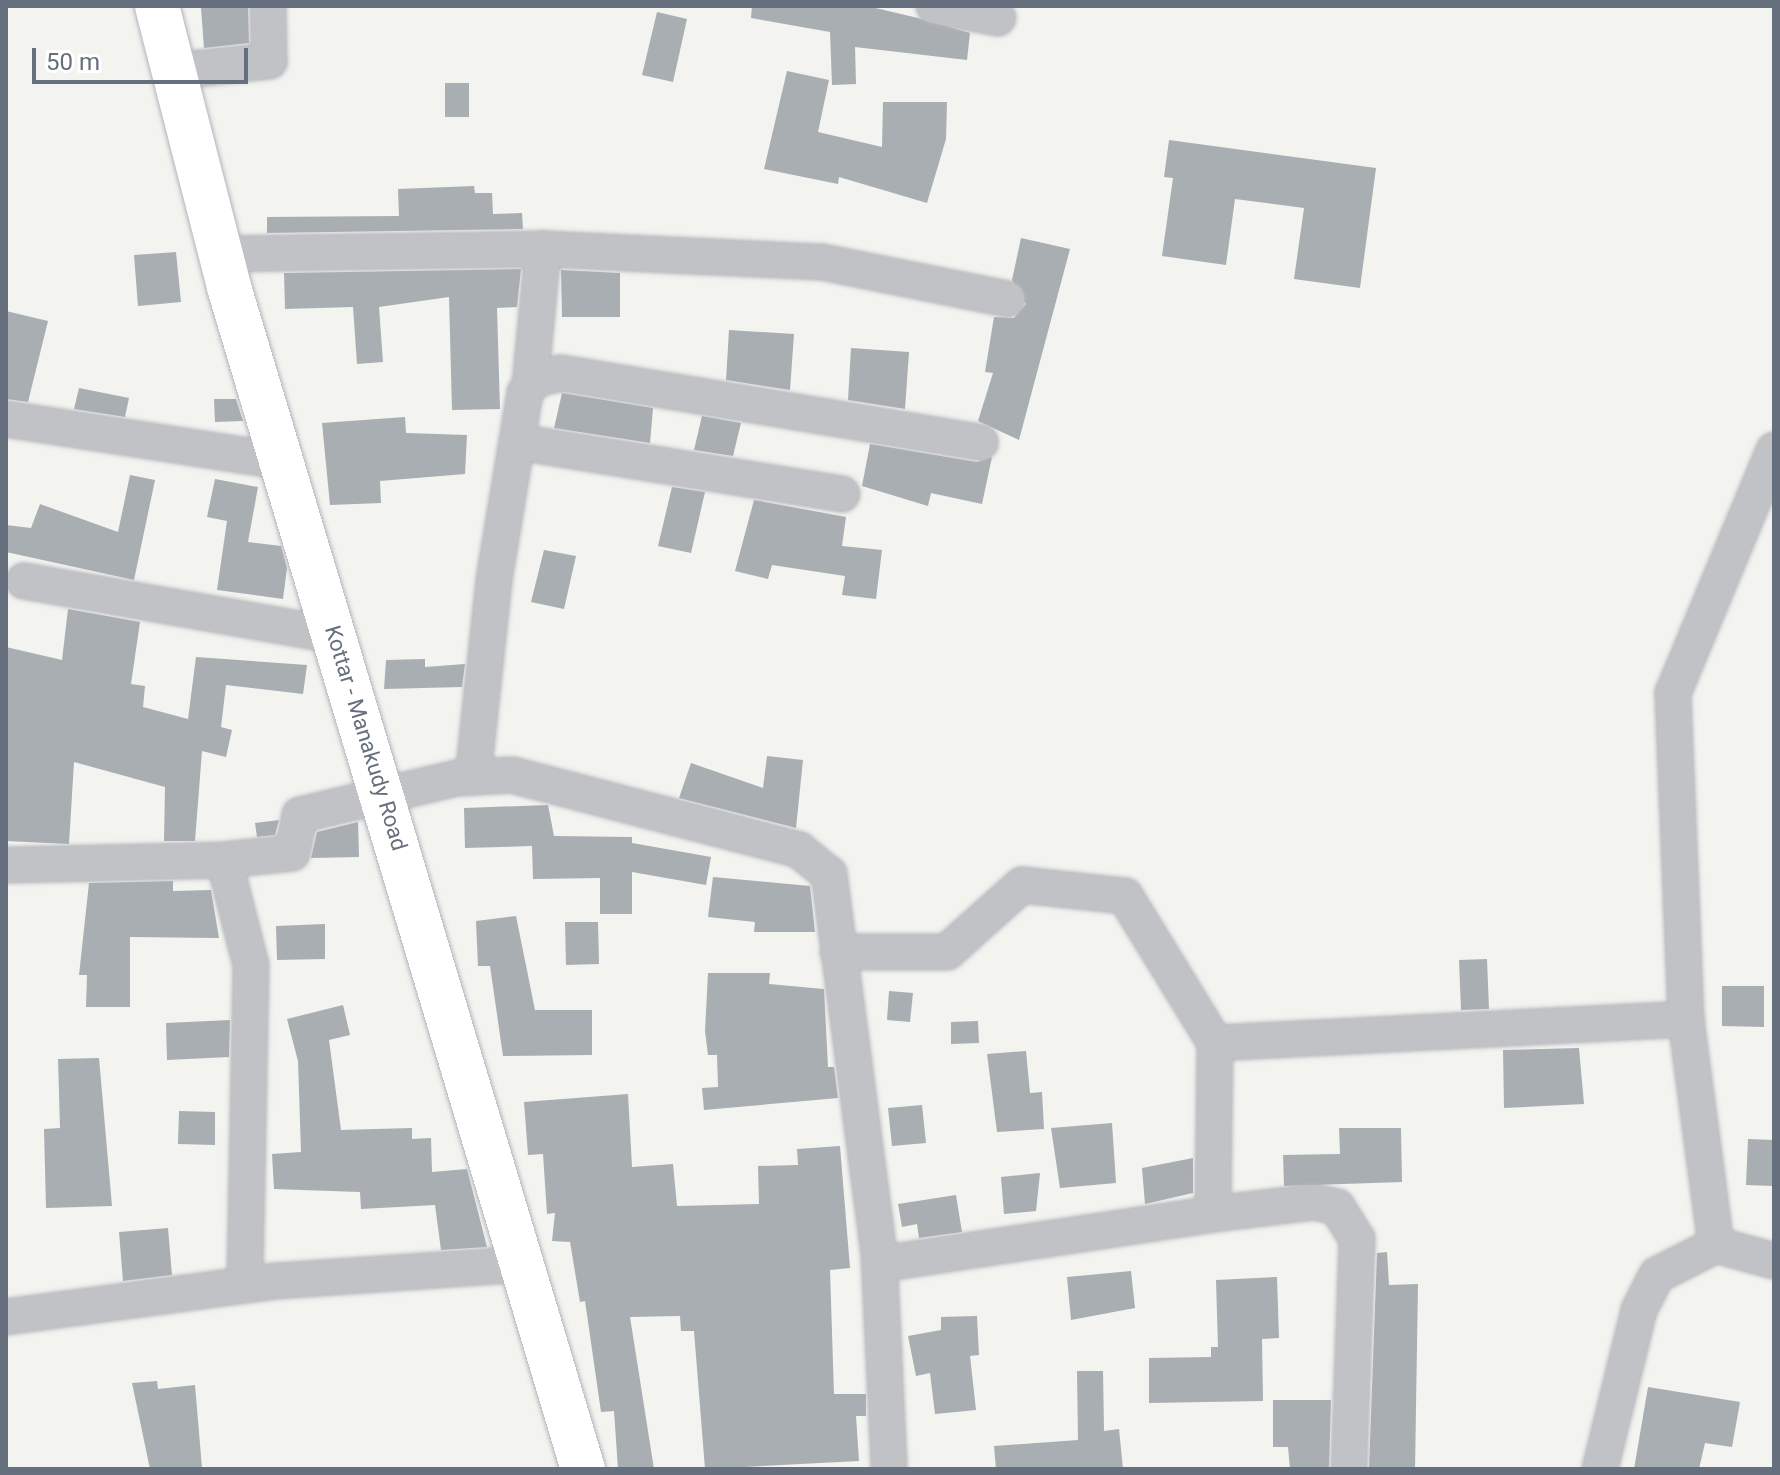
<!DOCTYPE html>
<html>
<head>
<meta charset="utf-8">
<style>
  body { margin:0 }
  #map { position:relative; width:1780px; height:1475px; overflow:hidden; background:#f3f3f0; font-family:Roboto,sans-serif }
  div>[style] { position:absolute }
  .building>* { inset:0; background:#a9aeb3 }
  .roads { filter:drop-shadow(0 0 2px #b2b5ba) drop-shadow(0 0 2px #b2b5ba) }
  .street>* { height:34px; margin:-17px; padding:0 17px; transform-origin:17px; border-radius:17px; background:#c0c2c5 }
  .secondary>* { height:44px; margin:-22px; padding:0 22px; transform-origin:22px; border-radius:22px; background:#fff }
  span { translate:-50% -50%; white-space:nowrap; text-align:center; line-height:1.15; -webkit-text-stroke:8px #fff; paint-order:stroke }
  .street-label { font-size:22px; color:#666f7d }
  .frame { position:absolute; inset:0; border:8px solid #666f7d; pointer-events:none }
  .scale { position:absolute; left:32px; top:48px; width:216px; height:36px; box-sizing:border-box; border:4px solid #666f7d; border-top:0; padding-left:10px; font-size:24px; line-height:28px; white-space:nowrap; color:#666f7d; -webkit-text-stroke:6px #fff; paint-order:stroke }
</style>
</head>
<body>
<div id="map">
  <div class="building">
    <i style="clip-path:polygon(228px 6px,248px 6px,249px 43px,204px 48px,201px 8px)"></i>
    <i style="clip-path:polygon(752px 6px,867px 6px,918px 18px,970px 33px,967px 60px,855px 47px,856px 84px,832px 85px,830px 32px,751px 18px)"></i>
    <i style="clip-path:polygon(657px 12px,687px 19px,673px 82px,642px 75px)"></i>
    <i style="clip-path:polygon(787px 71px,829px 80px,818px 132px,882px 147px,883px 102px,947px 102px,946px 139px,927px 203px,839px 177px,838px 184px,764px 169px)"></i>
    <i style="clip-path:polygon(445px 83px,469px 83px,469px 117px,445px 117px)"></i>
    <i style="clip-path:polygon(1169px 140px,1376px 168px,1360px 288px,1294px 279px,1304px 208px,1235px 199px,1226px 265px,1162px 256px,1173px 178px,1164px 177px)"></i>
    <i style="clip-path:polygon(474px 186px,475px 193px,492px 193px,493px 214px,522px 213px,523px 229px,267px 233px,267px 217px,399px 216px,398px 189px)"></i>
    <i style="clip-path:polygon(1021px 238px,1070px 249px,1019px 440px,978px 421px,993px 373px,985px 372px,994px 317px,1014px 318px,1026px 304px,1012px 280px)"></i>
    <i style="clip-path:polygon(176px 252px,181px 302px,138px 306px,134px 255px)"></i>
    <i style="clip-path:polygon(521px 269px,517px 307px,497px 308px,500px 409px,452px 410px,449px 297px,379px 307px,383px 362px,357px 364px,353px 307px,285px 309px,284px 273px)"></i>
    <i style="clip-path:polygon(561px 270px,620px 273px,620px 317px,562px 317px)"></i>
    <i style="clip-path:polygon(6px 311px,48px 321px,28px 402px,6px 399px)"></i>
    <i style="clip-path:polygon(729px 330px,794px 334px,790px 390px,726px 380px)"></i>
    <i style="clip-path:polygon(851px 348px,909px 352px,905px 409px,848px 400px)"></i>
    <i style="clip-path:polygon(79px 388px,129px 398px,125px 417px,74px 409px)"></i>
    <i style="clip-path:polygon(562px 393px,653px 408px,650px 443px,554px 428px)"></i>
    <i style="clip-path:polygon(214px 399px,236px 399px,243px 421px,215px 422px)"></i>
    <i style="clip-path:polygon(702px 416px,741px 423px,733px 456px,694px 450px)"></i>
    <i style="clip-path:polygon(405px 417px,406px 433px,467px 435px,465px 474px,380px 481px,381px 503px,330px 505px,322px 423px)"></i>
    <i style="clip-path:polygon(870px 444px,977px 462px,992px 457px,982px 504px,931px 493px,928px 506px,862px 486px)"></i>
    <i style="clip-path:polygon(130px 475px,155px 480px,134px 580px,6px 552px,6px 525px,31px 528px,40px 504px,118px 532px)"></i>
    <i style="clip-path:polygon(215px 479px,258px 487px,248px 542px,281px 546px,287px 568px,283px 599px,217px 590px,227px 521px,207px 517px)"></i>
    <i style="clip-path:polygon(672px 487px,705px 492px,691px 553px,658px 546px)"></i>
    <i style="clip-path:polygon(754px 500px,846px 517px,842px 546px,882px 550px,876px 599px,842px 595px,845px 576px,772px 565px,768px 579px,735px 571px)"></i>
    <i style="clip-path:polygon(544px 550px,576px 556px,564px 609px,531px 602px)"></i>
    <i style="clip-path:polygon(68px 609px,140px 622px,131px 684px,145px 686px,143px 707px,188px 719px,196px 657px,307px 665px,303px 694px,226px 685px,221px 727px,232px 730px,226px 757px,202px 751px,195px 841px,164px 841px,165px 787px,74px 762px,69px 844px,6px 841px,6px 647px,62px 660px)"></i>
    <i style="clip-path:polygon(425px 659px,425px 667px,465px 664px,462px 687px,384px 689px,386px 660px)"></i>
    <i style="clip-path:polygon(767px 756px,803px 760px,796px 828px,679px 798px,691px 763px,763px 788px)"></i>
    <i style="clip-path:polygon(548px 805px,554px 836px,632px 837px,632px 843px,711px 857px,706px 885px,632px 872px,632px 914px,600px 914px,600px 878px,533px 879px,532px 846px,465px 848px,464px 808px)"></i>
    <i style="clip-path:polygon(279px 820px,275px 835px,257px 837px,255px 823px)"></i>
    <i style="clip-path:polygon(358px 822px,359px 857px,311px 858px,317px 832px)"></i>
    <i style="clip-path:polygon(713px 877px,810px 886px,815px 932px,754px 932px,755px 922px,708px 917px)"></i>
    <i style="clip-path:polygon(173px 881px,173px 891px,211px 890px,219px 938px,130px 937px,130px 1007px,86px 1007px,87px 975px,79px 975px,89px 883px)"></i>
    <i style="clip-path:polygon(516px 916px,535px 1010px,592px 1010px,592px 1055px,503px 1056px,490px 966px,478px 966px,476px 921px)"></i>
    <i style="clip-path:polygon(565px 922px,598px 922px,599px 964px,566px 965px)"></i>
    <i style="clip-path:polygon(325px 924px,325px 959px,277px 960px,276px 926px)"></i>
    <i style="clip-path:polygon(1487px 959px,1489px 1009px,1461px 1010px,1459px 960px)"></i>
    <i style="clip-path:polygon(708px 973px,770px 973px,769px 984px,824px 989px,828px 1067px,834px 1067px,838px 1098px,704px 1110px,702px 1088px,718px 1087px,717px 1055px,708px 1055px,705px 1031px)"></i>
    <i style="clip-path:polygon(1722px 986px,1764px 986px,1764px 1027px,1722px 1026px)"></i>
    <i style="clip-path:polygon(889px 991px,913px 993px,910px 1022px,887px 1020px)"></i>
    <i style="clip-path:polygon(343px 1005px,350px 1035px,329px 1040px,341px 1130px,412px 1128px,412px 1139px,431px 1138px,432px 1172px,467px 1169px,487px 1247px,441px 1250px,435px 1205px,361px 1209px,360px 1192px,274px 1189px,272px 1154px,301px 1152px,298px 1061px,287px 1019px)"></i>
    <i style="clip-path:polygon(230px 1020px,229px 1057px,167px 1060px,166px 1023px)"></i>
    <i style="clip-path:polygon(978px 1021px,979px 1043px,951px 1044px,951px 1022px)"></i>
    <i style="clip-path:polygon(1579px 1048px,1584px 1104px,1504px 1108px,1503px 1050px)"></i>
    <i style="clip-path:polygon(1026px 1051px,1030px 1093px,1042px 1092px,1044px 1129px,997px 1132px,987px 1054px)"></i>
    <i style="clip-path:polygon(99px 1058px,112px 1206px,46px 1208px,44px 1129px,60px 1128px,58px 1059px)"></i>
    <i style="clip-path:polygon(628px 1094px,632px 1167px,673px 1164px,677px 1206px,759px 1204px,758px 1166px,798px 1165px,797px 1149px,840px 1146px,850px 1268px,830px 1270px,834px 1394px,866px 1394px,866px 1416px,856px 1416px,859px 1461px,705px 1469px,694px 1331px,681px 1331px,680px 1316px,630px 1317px,654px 1469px,618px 1469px,614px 1411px,601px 1412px,585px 1301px,580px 1302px,570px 1242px,552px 1241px,555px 1213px,547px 1214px,543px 1154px,528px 1155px,524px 1102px)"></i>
    <i style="clip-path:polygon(922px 1105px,926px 1143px,892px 1146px,888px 1108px)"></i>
    <i style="clip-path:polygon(179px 1111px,215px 1112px,215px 1145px,178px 1144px)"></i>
    <i style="clip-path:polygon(1112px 1123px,1116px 1183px,1060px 1188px,1051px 1128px)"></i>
    <i style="clip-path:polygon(1339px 1128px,1401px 1128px,1402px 1182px,1284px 1186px,1283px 1155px,1340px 1154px)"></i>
    <i style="clip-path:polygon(1748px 1139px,1774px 1140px,1774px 1186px,1746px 1185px)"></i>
    <i style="clip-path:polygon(1193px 1158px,1193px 1193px,1145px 1204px,1142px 1168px)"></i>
    <i style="clip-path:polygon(1040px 1173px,1036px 1211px,1004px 1214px,1001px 1177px)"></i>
    <i style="clip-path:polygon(956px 1195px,962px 1232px,919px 1238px,917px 1224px,902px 1227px,898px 1204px)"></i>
    <i style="clip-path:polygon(168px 1228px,172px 1275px,123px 1281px,119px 1232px)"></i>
    <i style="clip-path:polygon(1387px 1252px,1389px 1285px,1418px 1284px,1415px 1469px,1369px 1469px,1377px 1253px)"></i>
    <i style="clip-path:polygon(1131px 1271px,1135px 1308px,1071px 1320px,1067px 1277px)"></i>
    <i style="clip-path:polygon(1277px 1277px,1279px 1338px,1262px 1339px,1263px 1401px,1149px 1403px,1149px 1358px,1211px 1357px,1211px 1347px,1218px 1347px,1216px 1280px)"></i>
    <i style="clip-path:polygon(977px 1316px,979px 1355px,970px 1356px,976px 1410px,935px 1414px,930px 1373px,916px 1376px,908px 1336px,941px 1330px,941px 1317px)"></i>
    <i style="clip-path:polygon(1077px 1371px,1103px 1371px,1104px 1431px,1119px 1429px,1123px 1469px,996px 1469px,994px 1446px,1078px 1440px)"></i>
    <i style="clip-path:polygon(157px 1381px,158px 1389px,195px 1385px,202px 1468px,150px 1469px,132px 1383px)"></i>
    <i style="clip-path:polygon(1648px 1387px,1740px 1402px,1732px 1447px,1705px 1443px,1699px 1469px,1634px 1469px)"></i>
    <i style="clip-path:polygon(1273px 1400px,1331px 1400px,1329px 1469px,1290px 1469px,1288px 1447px,1273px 1447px)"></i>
  </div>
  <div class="roads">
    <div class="street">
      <i style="left:934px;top:6px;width:65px;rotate:10.6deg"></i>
      <i style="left:174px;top:71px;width:96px;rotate:-6deg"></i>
      <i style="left:269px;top:61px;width:55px;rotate:-91deg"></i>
      <i style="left:221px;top:254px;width:322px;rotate:-0.9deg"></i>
      <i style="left:543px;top:249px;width:279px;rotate:2.7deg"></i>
      <i style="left:822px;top:262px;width:189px;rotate:11.3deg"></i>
      <i style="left:530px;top:385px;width:137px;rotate:-84.5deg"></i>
      <i style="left:6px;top:419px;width:278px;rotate:8.7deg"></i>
      <i style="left:517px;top:442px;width:329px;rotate:9.1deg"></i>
      <i style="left:24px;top:581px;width:316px;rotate:9.9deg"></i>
      <i style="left:473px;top:777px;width:198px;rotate:-83.9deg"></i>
      <i style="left:494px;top:580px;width:190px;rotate:-80.6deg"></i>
      <i style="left:525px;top:393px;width:18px;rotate:-52deg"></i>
      <i style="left:536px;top:379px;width:26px;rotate:-13deg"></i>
      <i style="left:561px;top:373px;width:425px;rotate:9.4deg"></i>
      <i style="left:224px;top:860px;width:68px;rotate:-5.9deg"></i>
      <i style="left:292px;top:853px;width:39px;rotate:-78deg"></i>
      <i style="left:300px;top:815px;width:161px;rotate:-13.3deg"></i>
      <i style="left:457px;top:778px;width:55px;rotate:-3.1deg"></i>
      <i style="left:512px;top:775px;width:297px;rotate:14.6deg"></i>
      <i style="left:799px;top:850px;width:38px;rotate:39deg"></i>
      <i style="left:829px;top:874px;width:382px;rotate:82.5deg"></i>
      <i style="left:879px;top:1253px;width:216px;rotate:87.3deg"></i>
      <i style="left:6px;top:865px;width:218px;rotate:-1.3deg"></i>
      <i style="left:224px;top:860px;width:108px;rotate:75.6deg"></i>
      <i style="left:251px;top:965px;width:320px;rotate:91.1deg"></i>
      <i style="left:838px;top:952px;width:109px"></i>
      <i style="left:947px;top:952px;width:101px;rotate:-41.8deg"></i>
      <i style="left:1022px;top:885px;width:104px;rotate:6.1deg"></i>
      <i style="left:1125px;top:896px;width:172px;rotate:58.5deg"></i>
      <i style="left:1215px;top:1043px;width:171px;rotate:90.7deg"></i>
      <i style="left:1215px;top:1043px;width:472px;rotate:-2.9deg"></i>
      <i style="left:1716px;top:1245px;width:228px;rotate:-97.6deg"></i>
      <i style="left:1686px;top:1019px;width:326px;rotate:-92.3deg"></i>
      <i style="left:1673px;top:693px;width:263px;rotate:-67.4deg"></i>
      <i style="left:880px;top:1264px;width:337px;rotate:-8.5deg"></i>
      <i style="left:1213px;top:1214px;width:103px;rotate:-6.7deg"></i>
      <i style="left:1315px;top:1202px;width:23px;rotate:13deg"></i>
      <i style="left:1337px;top:1207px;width:38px;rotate:58deg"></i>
      <i style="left:1357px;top:1239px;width:230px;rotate:92deg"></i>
      <i style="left:6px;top:1317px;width:273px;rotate:-7.6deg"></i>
      <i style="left:277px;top:1281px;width:249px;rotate:-3.9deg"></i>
      <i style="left:1600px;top:1469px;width:164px;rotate:-76.2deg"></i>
      <i style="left:1639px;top:1310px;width:39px;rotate:-63deg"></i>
      <i style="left:1657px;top:1275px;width:66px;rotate:-27deg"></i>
      <i style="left:1716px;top:1245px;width:60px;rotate:15.4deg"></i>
    </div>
    <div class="secondary">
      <i style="left:157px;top:6px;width:290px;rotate:75.6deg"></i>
      <i style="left:229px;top:287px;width:1234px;rotate:73.33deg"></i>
    </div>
  </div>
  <div class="street-label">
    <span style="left:366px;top:738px;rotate:73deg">Kottar - Manakudy Road</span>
  </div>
  <div class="frame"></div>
  <div class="scale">50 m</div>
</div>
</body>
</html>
